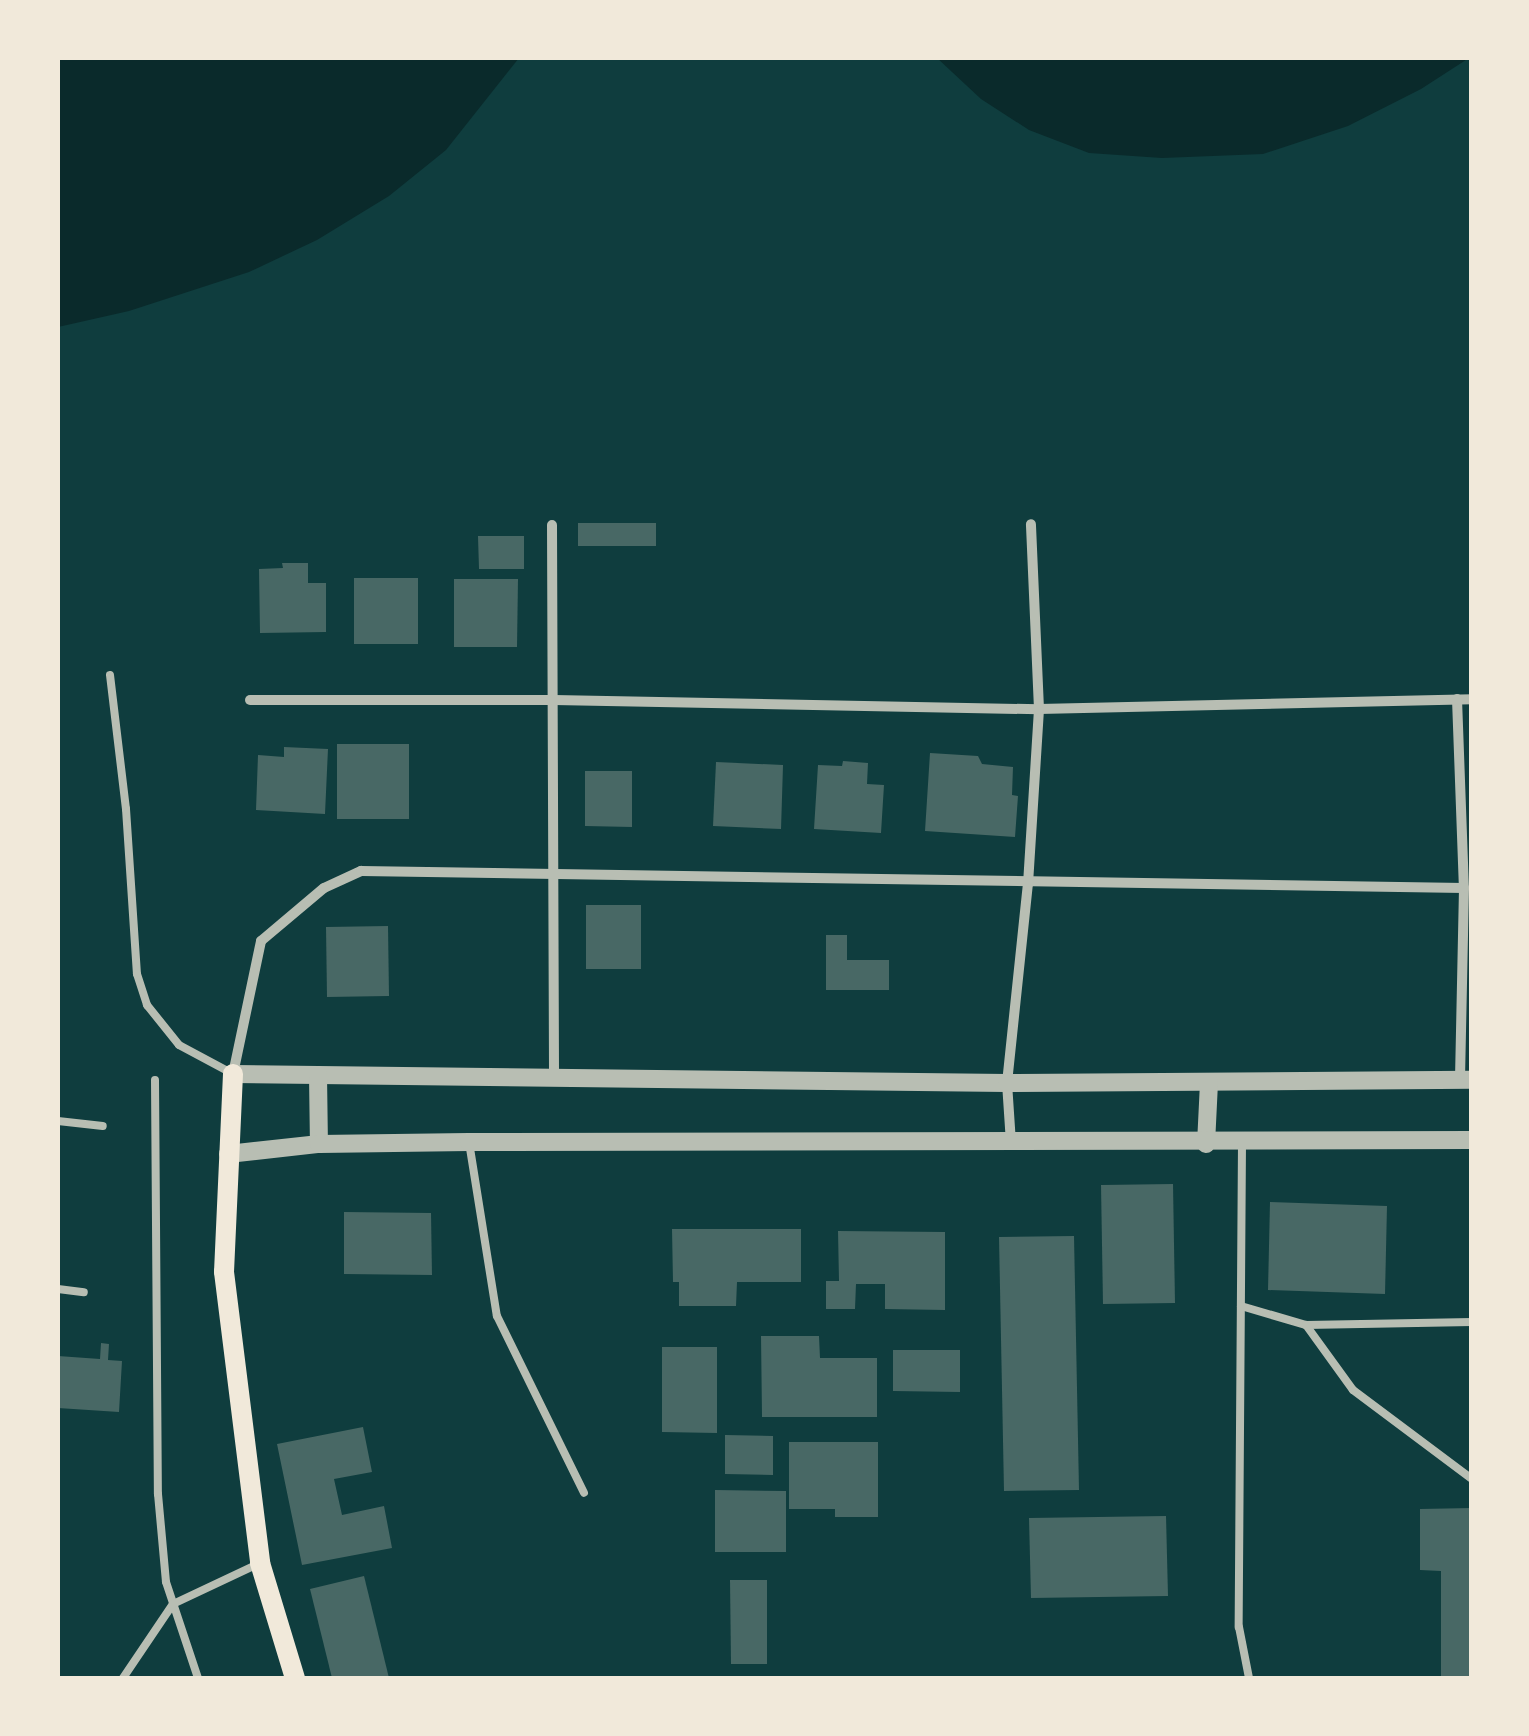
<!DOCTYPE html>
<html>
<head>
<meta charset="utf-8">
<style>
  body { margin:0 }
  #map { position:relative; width:1529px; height:1736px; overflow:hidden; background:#0f3d3e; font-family:"Roboto Condensed",sans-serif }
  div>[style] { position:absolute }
  .water>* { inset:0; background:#0a2a2b }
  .building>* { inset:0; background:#486865 }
  .service>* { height:8px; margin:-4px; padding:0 4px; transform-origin:4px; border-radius:4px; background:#b8beb3 }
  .minor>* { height:10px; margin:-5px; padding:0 5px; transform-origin:5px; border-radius:5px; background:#b8beb3 }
  .tertiary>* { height:18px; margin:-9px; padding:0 9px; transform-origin:9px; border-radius:9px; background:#b8beb3 }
  .secondary>* { height:20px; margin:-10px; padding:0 10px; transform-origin:10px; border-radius:10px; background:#f1e9da }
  span { translate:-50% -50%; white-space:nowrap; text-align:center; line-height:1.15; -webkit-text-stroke:8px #f1e9da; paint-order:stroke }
  .frame { position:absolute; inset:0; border:60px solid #f1e9da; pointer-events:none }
</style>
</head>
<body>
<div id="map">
  <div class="water">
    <i style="clip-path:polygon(58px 58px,519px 58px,446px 150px,389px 196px,317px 240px,249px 272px,129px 311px,58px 327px)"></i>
    <i style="clip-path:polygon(937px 58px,1469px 58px,1421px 89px,1348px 126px,1263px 154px,1162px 158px,1089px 153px,1029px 130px,981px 99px)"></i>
  </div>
  <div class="building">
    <i style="clip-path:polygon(578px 523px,656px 523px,656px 546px,578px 546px)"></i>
    <i style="clip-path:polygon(478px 536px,524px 536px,524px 569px,479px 569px)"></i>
    <i style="clip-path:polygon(282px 563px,308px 563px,308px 583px,326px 583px,326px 632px,260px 633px,259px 569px,283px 568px)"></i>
    <i style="clip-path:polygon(354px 578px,418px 578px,418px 644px,354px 644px)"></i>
    <i style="clip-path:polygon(454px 579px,518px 579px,517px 647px,454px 647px)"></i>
    <i style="clip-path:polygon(337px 744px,409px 744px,409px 819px,337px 819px)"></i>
    <i style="clip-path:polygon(284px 747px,328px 749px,325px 814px,256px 810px,258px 755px,284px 757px)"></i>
    <i style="clip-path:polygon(930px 753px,978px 756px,982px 764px,1013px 767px,1012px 795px,1018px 796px,1015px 837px,925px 831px)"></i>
    <i style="clip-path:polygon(843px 761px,868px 763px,867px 784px,884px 785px,881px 833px,814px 829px,818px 765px,842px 766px)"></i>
    <i style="clip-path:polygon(716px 762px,783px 765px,781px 829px,713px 826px)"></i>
    <i style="clip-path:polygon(585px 771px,632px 771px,632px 827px,585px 826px)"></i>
    <i style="clip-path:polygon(586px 905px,641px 905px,641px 969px,586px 969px)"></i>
    <i style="clip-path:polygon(388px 926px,389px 996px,327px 997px,326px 927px)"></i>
    <i style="clip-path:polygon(826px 935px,847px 935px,847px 960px,889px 960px,889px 990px,826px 990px)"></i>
    <i style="clip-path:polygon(1173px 1184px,1175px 1303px,1103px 1304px,1101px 1185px)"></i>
    <i style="clip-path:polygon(1270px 1202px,1387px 1206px,1385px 1294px,1268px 1290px)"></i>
    <i style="clip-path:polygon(344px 1212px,431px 1213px,432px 1275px,344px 1274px)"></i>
    <i style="clip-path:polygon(672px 1229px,801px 1229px,801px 1282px,737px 1282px,736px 1306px,679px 1306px,679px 1282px,673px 1282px)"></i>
    <i style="clip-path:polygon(838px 1231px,945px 1232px,945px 1310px,885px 1309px,885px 1284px,856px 1284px,855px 1309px,826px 1309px,826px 1281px,839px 1281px)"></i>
    <i style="clip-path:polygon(1074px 1236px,1079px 1490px,1004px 1491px,999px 1237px)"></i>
    <i style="clip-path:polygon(761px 1336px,819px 1336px,820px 1358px,877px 1358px,877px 1417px,762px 1417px)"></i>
    <i style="clip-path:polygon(101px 1343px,109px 1344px,108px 1360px,122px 1361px,119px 1412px,58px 1408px,58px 1356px,100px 1359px)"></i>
    <i style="clip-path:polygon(662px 1347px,717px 1347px,717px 1433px,662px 1432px)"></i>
    <i style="clip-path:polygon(893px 1350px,960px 1350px,960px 1392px,893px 1391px)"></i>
    <i style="clip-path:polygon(363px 1427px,372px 1472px,334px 1479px,342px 1515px,384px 1506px,392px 1548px,302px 1565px,277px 1444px)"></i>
    <i style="clip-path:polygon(725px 1435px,773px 1436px,773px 1475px,725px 1474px)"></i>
    <i style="clip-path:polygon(789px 1442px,878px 1442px,878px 1517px,835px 1517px,835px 1509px,789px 1509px)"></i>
    <i style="clip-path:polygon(715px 1490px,786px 1491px,786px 1552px,715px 1552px)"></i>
    <i style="clip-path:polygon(1472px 1508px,1472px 1678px,1441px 1678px,1441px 1571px,1420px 1570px,1420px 1509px)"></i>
    <i style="clip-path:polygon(1166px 1516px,1168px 1596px,1031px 1598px,1029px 1518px)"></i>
    <i style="clip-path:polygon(364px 1576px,389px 1678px,332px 1678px,310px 1589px)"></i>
    <i style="clip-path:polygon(730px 1580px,767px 1580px,767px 1664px,731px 1664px)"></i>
  </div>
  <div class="service">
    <i style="left:110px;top:675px;width:135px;rotate:83.2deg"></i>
    <i style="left:126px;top:809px;width:165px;rotate:86.2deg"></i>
    <i style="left:137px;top:974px;width:33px;rotate:72deg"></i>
    <i style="left:147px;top:1005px;width:51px;rotate:51.3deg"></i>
    <i style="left:179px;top:1045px;width:61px;rotate:28.2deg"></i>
    <i style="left:155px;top:1080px;width:414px;rotate:89.6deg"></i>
    <i style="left:158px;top:1494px;width:88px;rotate:84.8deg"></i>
    <i style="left:166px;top:1582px;width:101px;rotate:71.6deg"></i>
    <i style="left:58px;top:1121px;width:45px;rotate:6.3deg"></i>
    <i style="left:469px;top:1142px;width:176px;rotate:80.9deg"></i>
    <i style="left:497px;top:1316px;width:197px;rotate:63.8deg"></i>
    <i style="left:1242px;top:1143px;width:484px;rotate:90.4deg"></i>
    <i style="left:1239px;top:1627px;width:52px;rotate:78.9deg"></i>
    <i style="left:58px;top:1289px;width:26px;rotate:7deg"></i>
    <i style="left:1241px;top:1306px;width:68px;rotate:16.3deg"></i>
    <i style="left:1306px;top:1325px;width:166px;rotate:-1deg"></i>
    <i style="left:1306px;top:1325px;width:80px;rotate:54.1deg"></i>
    <i style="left:1353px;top:1390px;width:149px;rotate:36.8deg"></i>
    <i style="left:123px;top:1678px;width:89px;rotate:-56deg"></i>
    <i style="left:173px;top:1604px;width:92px;rotate:-25.2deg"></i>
  </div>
  <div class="minor">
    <i style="left:552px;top:525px;width:551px;rotate:89.79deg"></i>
    <i style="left:1457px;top:699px;width:189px;rotate:87.9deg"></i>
    <i style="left:1464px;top:888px;width:192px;rotate:91.2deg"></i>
    <i style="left:250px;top:700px;width:304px"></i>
    <i style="left:554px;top:700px;width:485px;rotate:1.1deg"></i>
    <i style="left:1039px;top:709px;width:433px;rotate:-1.3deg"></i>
    <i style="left:233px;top:1074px;width:136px;rotate:-78.1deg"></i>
    <i style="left:261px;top:941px;width:82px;rotate:-40.1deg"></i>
    <i style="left:324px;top:888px;width:41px;rotate:-24.7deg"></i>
    <i style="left:361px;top:871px;width:1103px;rotate:0.88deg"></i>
    <i style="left:1011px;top:1143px;width:60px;rotate:-93.8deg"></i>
    <i style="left:1007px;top:1083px;width:200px;rotate:-84deg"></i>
    <i style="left:1028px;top:884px;width:175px;rotate:-86.4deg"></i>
    <i style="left:1039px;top:709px;width:185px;rotate:-92.5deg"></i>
  </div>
  <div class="tertiary">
    <i style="left:233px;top:1074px;width:774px;rotate:0.67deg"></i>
    <i style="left:1007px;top:1083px;width:465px;rotate:-0.4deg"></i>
    <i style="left:318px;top:1075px;width:69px;rotate:89.2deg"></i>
    <i style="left:1206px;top:1144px;width:62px;rotate:-87.2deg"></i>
    <i style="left:228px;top:1154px;width:92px;rotate:-6.3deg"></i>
    <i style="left:319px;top:1144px;width:150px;rotate:-0.8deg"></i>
    <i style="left:469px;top:1142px;width:1003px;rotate:-0.11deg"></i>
  </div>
  <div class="secondary">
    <i style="left:233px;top:1074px;width:198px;rotate:92.6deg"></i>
    <i style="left:224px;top:1272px;width:293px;rotate:82.9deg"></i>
    <i style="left:260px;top:1563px;width:120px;rotate:73.1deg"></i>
  </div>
  <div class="frame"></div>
</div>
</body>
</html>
